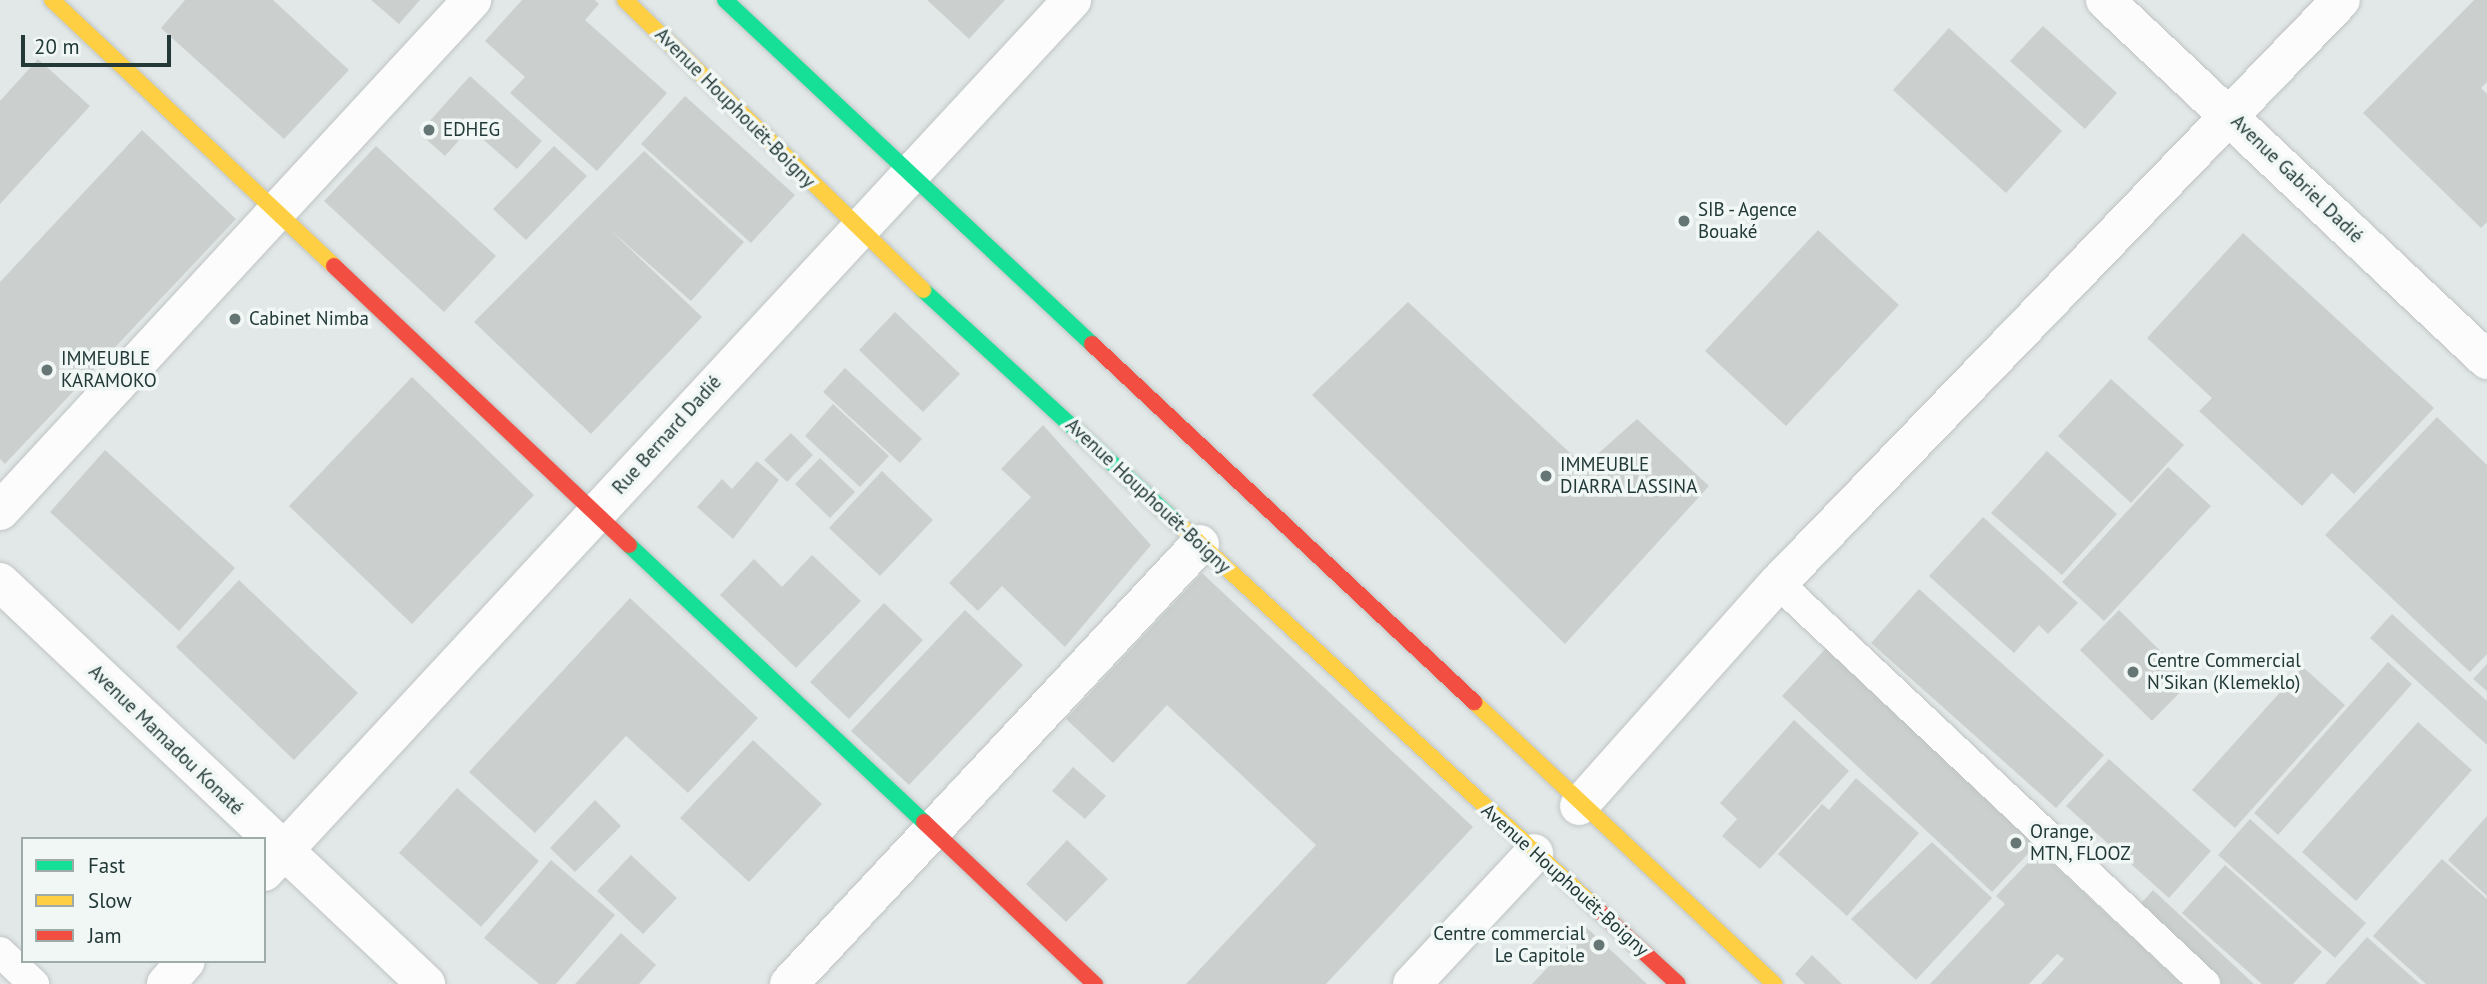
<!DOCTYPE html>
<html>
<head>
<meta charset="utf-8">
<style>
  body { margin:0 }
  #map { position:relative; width:2487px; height:984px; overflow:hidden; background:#e2e8e7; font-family:"PT Sans",sans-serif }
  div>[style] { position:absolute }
  .building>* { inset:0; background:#cbd0cf }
  .roads { filter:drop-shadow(0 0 2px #bfc4c4) drop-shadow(0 0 2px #bfc4c4) }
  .lane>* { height:30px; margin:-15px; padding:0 15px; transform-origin:15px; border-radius:15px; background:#fbfcfb }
  .street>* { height:38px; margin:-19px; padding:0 19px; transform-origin:19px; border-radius:19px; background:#fbfcfb }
  .fast>* { height:16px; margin:-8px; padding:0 8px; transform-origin:8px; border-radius:8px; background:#16e098 }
  .slow>* { height:16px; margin:-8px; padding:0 8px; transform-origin:8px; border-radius:8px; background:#ffcf43 }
  .jam>* { height:16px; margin:-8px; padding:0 8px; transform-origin:8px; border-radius:8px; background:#f24e42 }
  .dots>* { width:19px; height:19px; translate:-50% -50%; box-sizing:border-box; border:4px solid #f0f7f5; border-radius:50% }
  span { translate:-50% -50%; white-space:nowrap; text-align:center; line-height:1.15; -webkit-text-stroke:7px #f0f7f5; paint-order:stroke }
  .street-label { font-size:19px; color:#223938 }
  .poi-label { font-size:19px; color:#223938 }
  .left { translate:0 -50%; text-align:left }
  .right { translate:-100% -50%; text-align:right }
  .legend { position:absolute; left:21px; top:837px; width:245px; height:126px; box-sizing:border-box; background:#f0f7f5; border:2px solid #9eaba9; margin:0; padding:9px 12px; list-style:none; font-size:21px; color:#223938 }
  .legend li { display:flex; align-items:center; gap:14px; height:35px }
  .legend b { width:35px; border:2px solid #9eaba9 }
  .scale { position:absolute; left:21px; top:35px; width:150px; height:32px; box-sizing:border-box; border:4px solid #223938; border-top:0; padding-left:9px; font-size:21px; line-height:24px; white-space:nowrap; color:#223938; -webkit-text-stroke:5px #f0f7f5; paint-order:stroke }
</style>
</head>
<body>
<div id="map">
  <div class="building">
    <i style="clip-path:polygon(185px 0,273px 0,349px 70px,284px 139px,161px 28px)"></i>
    <i style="clip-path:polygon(371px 0,420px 0,399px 24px)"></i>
    <i style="clip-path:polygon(522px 0,595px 0,599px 4px,585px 20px,667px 93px,597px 171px,510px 93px,525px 77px,485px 41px)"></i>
    <i style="clip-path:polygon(927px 0,1005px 0,969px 39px)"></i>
    <i style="clip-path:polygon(2474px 0,2487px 0,2487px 82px,2481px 88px,2487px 94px,2487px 222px,2481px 228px,2363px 113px)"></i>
    <i style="clip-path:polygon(2043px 26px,2117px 93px,2085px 129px,2010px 61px)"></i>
    <i style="clip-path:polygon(1949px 28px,2062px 131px,2006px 193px,1893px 90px)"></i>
    <i style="clip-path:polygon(38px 59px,90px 106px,0 204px,0 101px)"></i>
    <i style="clip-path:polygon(470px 76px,542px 141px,517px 169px,470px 128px,445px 156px,419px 133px)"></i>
    <i style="clip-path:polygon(685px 96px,795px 195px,751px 243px,641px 144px)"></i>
    <i style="clip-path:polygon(142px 130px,236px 219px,5px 464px,0 459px,0 282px)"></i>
    <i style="clip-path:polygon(376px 146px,496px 256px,444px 312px,324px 201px)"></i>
    <i style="clip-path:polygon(554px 146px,587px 176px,526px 240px,493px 209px)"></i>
    <i style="clip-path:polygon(644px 151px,744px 242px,691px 301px,609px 229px,702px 317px,591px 434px,474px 322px)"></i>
    <i style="clip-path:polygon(1818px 230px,1899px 305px,1786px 426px,1705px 351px)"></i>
    <i style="clip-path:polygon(2243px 233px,2434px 408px,2354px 494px,2332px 473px,2302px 506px,2199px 411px,2212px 398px,2147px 338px)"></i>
    <i style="clip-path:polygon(1408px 302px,1584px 466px,1637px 419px,1709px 486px,1565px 644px,1312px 395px)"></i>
    <i style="clip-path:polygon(895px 312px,960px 374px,923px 412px,859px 350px)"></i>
    <i style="clip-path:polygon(845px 368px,922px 439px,900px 463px,823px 392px)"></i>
    <i style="clip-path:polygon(412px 377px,534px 495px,412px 624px,289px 506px)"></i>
    <i style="clip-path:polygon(2111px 379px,2184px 445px,2131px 503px,2058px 436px)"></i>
    <i style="clip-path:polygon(833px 404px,889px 456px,860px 487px,805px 436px)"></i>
    <i style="clip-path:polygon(2437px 417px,2487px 465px,2487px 654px,2470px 672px,2325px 535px)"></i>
    <i style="clip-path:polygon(1043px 425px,1151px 545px,1065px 647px,1002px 586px,978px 611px,949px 583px,1031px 497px,1001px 469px)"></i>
    <i style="clip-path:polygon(791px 433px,813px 455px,787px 482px,764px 460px)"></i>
    <i style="clip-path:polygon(105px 450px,235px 568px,179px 631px,50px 512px)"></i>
    <i style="clip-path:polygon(2047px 451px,2117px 514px,2062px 575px,1991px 513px)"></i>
    <i style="clip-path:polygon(820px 458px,855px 492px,830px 518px,795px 484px)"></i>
    <i style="clip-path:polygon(757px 461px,779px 480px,733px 539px,697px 507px,722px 479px,732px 489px)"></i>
    <i style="clip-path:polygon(2168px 467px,2211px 506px,2104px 621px,2062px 582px)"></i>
    <i style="clip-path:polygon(882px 471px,933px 520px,880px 576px,829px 528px)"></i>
    <i style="clip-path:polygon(1983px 517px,2078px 603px,2048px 634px,2039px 625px,2014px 653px,1929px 576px)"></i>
    <i style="clip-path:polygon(812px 555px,861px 601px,796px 668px,720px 595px,754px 559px,782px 587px)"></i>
    <i style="clip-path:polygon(1202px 573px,1473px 827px,1326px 984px,1186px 984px,1316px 845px,1167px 705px,1113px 763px,1066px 719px)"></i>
    <i style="clip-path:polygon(239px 580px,358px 693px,294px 760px,176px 647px)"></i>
    <i style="clip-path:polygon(1919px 589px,2104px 755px,2056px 808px,1871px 643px)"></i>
    <i style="clip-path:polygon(630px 598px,758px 718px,688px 793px,626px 736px,535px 833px,469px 772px)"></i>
    <i style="clip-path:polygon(884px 603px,923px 640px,849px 719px,810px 682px)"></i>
    <i style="clip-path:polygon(965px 610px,1023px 665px,909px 785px,851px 731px)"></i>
    <i style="clip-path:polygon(2119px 610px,2191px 681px,2152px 721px,2080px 650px)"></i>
    <i style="clip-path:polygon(2392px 614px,2487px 701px,2487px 745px,2370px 638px)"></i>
    <i style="clip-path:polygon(1827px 647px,2037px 844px,1992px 892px,1782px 696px)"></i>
    <i style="clip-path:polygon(2388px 662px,2412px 684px,2278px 835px,2254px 813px)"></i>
    <i style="clip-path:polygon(2487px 664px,2487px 691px,2473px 679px)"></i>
    <i style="clip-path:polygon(2303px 667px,2345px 705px,2235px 828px,2192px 790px)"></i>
    <i style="clip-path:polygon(1794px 720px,1849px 771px,1760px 869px,1722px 836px,1737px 819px,1720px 803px)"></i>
    <i style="clip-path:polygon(2418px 722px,2472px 770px,2356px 901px,2302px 852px)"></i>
    <i style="clip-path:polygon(753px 740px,822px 804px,749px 882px,680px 818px)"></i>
    <i style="clip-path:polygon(2109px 759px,2211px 851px,2169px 898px,2066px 806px)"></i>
    <i style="clip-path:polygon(1073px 767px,1106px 796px,1085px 819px,1052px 791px)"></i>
    <i style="clip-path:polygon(1856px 778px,1919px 833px,1847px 916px,1778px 854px,1822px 804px,1829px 810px)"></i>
    <i style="clip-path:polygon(457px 788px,539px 861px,481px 927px,399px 853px)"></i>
    <i style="clip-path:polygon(595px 800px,621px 826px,575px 872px,550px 848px)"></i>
    <i style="clip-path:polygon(2487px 816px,2487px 896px,2448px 860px)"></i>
    <i style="clip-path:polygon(2250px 819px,2366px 923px,2335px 958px,2218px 855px)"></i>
    <i style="clip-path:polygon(1067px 840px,1108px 879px,1066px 922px,1026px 884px)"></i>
    <i style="clip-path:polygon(1932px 842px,1992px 898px,1916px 980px,1851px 919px)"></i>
    <i style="clip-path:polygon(2039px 851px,2182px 984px,2041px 984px,2064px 959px,2057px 954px,2029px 984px,1930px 984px,2005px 904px,1996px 896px)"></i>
    <i style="clip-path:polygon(631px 855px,677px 898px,643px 934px,597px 891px)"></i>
    <i style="clip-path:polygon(2442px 859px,2487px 899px,2487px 984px,2426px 984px,2373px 936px)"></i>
    <i style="clip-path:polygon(551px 860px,615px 915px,556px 984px,539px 984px,484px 938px)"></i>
    <i style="clip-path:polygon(2225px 865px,2322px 952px,2293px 984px,2262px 984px,2182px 913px)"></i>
    <i style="clip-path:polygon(2153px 890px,2254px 984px,2214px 984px,2135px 910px)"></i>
    <i style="clip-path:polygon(1586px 927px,1647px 984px,1532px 984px)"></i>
    <i style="clip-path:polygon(621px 933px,656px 965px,639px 984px,575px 984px)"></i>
    <i style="clip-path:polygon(2367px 937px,2420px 984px,2325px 984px)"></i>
    <i style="clip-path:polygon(1812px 955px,1842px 984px,1805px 984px,1795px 974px)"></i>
  </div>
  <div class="roads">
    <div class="lane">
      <i style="left:1778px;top:583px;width:586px;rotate:43.2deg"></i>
      <i style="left:0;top:952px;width:47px;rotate:43.3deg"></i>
    </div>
    <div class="street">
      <i style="left:2105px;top:0;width:525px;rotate:43.3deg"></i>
      <i style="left:0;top:511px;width:696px;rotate:-47.27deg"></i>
      <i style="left:0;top:582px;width:586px;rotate:43.34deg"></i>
      <i style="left:1579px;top:806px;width:299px;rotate:-48.3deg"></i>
      <i style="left:1778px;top:583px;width:810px;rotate:-46deg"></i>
      <i style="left:264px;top:872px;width:1189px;rotate:-47.18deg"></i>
      <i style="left:166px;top:984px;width:30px;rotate:-49deg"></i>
      <i style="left:789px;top:984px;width:602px;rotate:-46.95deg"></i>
      <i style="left:1412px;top:984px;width:179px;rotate:-47deg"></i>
    </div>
    <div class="fast">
      <i style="left:725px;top:0;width:503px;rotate:43.15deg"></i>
      <i style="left:923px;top:290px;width:351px;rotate:42.5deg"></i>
      <i style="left:629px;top:545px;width:405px;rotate:43.2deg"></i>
    </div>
    <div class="slow">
      <i style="left:52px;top:0;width:388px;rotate:43.3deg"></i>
      <i style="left:625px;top:0;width:416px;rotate:44.2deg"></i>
      <i style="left:1182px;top:527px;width:564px;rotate:42.63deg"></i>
      <i style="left:1474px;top:702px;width:412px;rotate:43.2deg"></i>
    </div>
    <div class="jam">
      <i style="left:334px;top:266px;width:406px;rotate:43.4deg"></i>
      <i style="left:1092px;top:344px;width:524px;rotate:43.14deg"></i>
      <i style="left:924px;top:822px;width:236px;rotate:43.5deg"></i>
      <i style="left:1597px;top:909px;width:110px;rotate:42.8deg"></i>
    </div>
  </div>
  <div class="dots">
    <i style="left:429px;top:130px;background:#657675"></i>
    <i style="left:1684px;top:221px;background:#657675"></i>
    <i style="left:235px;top:319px;background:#657675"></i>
    <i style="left:47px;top:370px;background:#657675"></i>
    <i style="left:1546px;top:476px;background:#657675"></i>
    <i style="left:2133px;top:672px;background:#657675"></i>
    <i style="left:2016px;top:843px;background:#657675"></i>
    <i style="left:1599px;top:945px;background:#657675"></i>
  </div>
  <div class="street-label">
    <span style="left:735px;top:108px;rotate:45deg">Avenue Houphouët-Boigny</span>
    <span style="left:2297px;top:179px;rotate:44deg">Avenue Gabriel Dadié</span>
    <span style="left:667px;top:435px;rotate:-48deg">Rue Bernard Dadié</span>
    <span style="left:1148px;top:496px;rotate:43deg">Avenue Houphouët-Boigny</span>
    <span style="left:166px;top:740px;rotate:44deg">Avenue Mamadou Konaté</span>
    <span style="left:1565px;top:880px;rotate:42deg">Avenue Houphouët-Boigny</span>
  </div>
  <div class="poi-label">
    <span class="left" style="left:443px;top:130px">EDHEG</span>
    <span class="left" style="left:1698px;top:221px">SIB - Agence<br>Bouaké</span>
    <span class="left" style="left:249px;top:319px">Cabinet Nimba</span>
    <span class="left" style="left:61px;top:370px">IMMEUBLE<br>KARAMOKO</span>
    <span class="left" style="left:1560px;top:476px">IMMEUBLE<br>DIARRA LASSINA</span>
    <span class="left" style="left:2147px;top:672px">Centre Commercial<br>N'Sikan (Klemeklo)</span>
    <span class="left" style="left:2030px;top:843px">Orange,<br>MTN, FLOOZ</span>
    <span class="right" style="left:1585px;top:945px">Centre commercial<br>Le Capitole</span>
  </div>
  <ul class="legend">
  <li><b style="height:9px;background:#16e098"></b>Fast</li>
  <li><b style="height:9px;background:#ffcf43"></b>Slow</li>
  <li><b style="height:9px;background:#f24e42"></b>Jam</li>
  </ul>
  <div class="scale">20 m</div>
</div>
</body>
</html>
